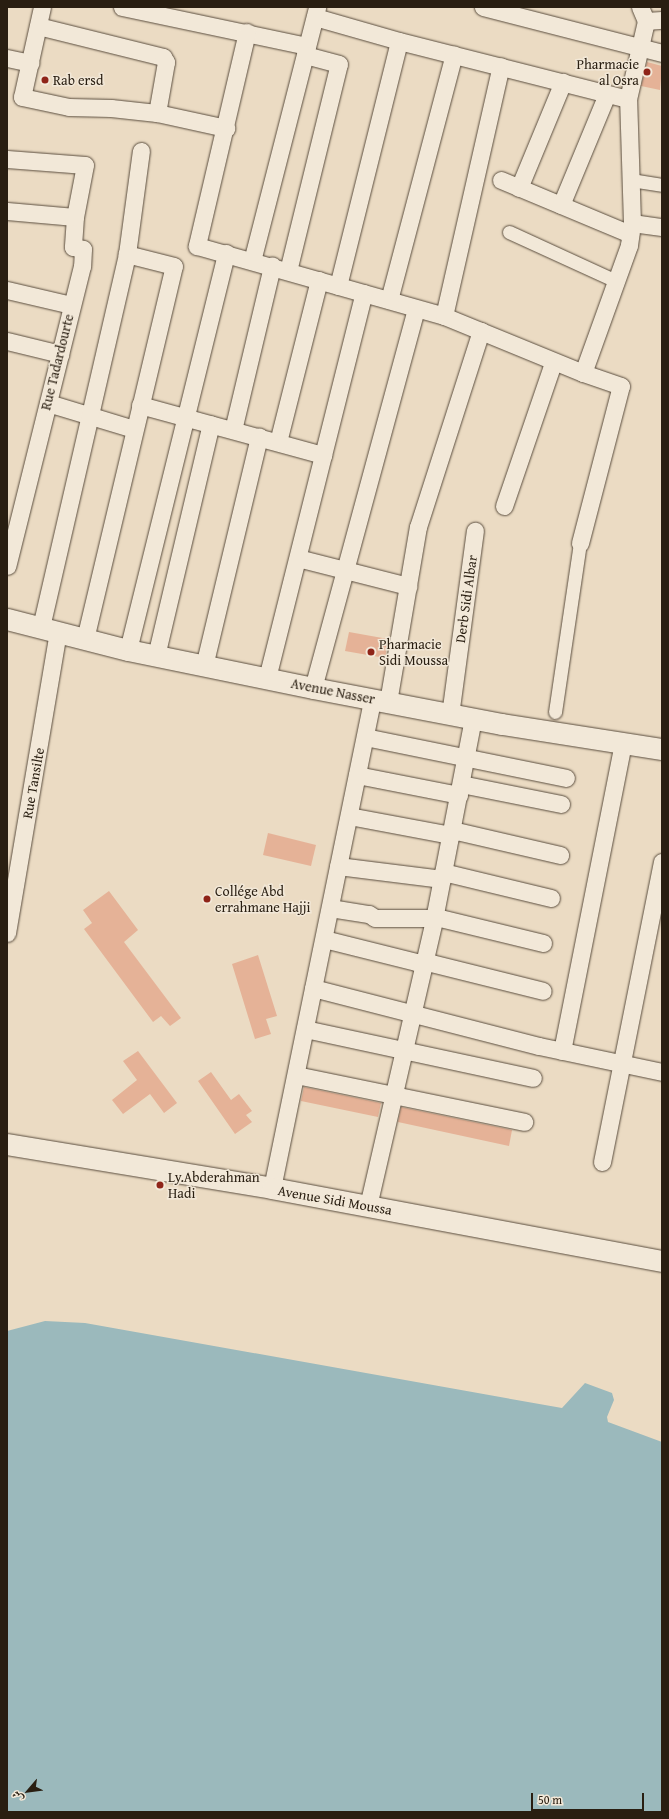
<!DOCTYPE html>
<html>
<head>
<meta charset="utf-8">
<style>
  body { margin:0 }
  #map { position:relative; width:669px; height:1819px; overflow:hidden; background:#ebdbc3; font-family:"Gentium Book Plus",Amiri,serif }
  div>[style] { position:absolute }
  .water>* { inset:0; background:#9bb9bc }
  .building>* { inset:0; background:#e5b297 }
  .roads { filter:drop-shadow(0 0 1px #5a4d3e) drop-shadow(0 0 1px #5a4d3e) }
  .pedestrian>* { height:13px; margin:-6.5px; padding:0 6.5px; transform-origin:6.5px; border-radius:6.5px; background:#f2e8d8 }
  .minor>* { height:17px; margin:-8.5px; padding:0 8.5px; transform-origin:8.5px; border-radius:8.5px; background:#f2e8d8 }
  .tertiary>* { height:21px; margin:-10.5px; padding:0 10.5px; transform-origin:10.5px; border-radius:10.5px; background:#f2e8d8 }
  .dots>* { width:11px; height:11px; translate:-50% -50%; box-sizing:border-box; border:2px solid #f2e8d8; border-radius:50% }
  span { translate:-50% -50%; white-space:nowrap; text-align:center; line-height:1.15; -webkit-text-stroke:3px #f2e8d8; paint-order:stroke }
  .poi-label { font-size:14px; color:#291e11 }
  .right { translate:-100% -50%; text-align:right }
  .left { translate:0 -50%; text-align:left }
  .street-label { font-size:14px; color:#291e11 }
  .frame { position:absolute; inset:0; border:8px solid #291e11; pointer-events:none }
  .north { position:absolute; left:8px; top:1771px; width:40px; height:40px; -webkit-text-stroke:3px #f2e8d8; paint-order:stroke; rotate:242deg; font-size:11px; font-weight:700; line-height:16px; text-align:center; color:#291e11 }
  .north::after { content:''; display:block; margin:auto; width:14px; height:18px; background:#291e11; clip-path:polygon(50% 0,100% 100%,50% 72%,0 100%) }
  .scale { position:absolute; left:531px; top:1793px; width:113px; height:18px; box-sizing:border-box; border:2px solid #291e11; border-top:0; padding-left:5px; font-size:12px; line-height:14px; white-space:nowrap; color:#291e11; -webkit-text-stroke:3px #f2e8d8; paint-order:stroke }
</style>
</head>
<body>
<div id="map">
  <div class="water">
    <i style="clip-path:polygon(45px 1321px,85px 1323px,562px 1408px,585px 1383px,612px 1393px,614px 1400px,607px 1417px,608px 1422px,662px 1442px,662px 1812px,7px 1812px,7px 1331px)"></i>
  </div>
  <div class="building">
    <i style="clip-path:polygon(647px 62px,662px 66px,660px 90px,641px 86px)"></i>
    <i style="clip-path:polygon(349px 632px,388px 639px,385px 658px,345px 651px)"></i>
    <i style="clip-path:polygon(268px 833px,316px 845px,311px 866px,263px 855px)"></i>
    <i style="clip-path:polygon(109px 891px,138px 930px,124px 942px,181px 1018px,170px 1026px,161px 1016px,153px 1022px,84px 929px,92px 923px,83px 910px)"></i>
    <i style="clip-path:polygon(258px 955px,277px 1016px,266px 1019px,271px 1034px,255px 1039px,232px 964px)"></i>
    <i style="clip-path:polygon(138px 1051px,177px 1103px,164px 1113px,150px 1094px,123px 1114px,112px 1100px,137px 1080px,123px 1061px)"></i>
    <i style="clip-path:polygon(211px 1072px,231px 1100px,239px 1094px,252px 1111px,246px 1115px,252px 1122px,235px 1134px,198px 1081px)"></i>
    <i style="clip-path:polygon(304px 1087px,381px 1103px,378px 1117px,301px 1101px)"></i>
    <i style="clip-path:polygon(401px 1107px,512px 1130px,509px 1146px,398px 1122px)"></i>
  </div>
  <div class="roads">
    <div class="pedestrian">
      <i style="left:631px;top:180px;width:31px;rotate:9deg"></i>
      <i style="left:509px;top:232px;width:118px;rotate:24.6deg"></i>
      <i style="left:555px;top:712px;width:171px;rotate:-81.6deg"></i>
    </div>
    <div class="minor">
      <i style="left:42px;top:7px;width:92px;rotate:102.5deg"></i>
      <i style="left:22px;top:97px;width:48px;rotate:12deg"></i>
      <i style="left:69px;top:107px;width:42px;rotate:1.4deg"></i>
      <i style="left:111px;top:108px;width:46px;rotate:6.2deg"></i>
      <i style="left:157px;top:113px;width:71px;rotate:12.3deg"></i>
      <i style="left:122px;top:7px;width:189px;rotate:11.9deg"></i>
      <i style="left:483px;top:7px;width:185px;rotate:14.4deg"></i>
      <i style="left:315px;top:17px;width:87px;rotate:15.9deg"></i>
      <i style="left:399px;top:41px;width:236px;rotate:14.2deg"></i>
      <i style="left:646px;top:21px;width:16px;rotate:-4deg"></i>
      <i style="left:38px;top:26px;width:129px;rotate:13.9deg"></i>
      <i style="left:163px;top:57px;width:6px;rotate:59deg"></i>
      <i style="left:166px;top:62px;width:52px;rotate:100deg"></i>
      <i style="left:247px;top:32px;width:220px;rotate:103.2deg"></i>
      <i style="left:197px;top:246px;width:257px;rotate:15.8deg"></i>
      <i style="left:444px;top:316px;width:150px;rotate:22.3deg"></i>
      <i style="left:7px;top:58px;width:24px;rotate:12deg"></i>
      <i style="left:7px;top:159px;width:78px;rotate:4.4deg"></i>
      <i style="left:85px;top:165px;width:53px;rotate:100.9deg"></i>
      <i style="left:75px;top:217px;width:30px;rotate:94deg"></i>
      <i style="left:73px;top:247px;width:10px;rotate:11deg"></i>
      <i style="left:83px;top:249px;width:17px;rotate:93deg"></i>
      <i style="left:82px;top:266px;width:309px;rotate:104deg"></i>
      <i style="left:501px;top:180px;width:140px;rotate:22.7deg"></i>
      <i style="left:519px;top:188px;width:115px;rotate:-67.5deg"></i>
      <i style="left:561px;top:205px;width:120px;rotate:-67.5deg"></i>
      <i style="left:7px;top:211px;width:68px;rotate:5deg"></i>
      <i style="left:632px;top:223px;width:30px;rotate:8deg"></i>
      <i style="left:252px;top:261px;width:262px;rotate:-75.6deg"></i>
      <i style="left:288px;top:271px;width:213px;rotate:-76.2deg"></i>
      <i style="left:339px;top:64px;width:35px;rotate:-165deg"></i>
      <i style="left:338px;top:286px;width:252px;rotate:-76deg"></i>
      <i style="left:7px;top:290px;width:66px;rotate:13.2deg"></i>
      <i style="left:389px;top:300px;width:254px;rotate:-75.2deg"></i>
      <i style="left:444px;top:316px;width:256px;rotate:-77.2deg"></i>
      <i style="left:7px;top:341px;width:55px;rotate:13.8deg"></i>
      <i style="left:48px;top:403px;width:90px;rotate:16.8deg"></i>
      <i style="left:140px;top:405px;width:190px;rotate:15.3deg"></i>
      <i style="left:233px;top:430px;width:169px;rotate:-76.6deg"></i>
      <i style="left:278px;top:442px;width:167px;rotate:-75.8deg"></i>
      <i style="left:504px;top:506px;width:151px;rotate:-71.1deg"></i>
      <i style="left:580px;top:543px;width:162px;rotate:-75.4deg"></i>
      <i style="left:621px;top:386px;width:40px;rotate:-161.1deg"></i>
      <i style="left:583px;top:373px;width:136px;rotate:-70.2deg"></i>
      <i style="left:629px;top:245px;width:22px;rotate:-82deg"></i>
      <i style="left:632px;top:223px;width:124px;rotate:-91.8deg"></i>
      <i style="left:628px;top:99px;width:80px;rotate:-77deg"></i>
      <i style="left:646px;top:21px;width:15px;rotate:-113deg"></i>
      <i style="left:298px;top:558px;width:114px;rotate:14.3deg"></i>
      <i style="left:41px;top:627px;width:383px;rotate:-77deg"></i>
      <i style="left:127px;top:254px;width:104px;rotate:-82.3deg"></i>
      <i style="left:85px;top:639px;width:383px;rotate:-76.6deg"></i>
      <i style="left:174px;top:266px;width:49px;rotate:-165.7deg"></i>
      <i style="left:128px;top:650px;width:409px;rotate:-76.1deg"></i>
      <i style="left:156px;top:656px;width:238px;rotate:-76.7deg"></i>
      <i style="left:204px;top:666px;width:236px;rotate:-76.5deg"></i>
      <i style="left:267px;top:678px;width:397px;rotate:-75.9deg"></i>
      <i style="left:313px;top:688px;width:393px;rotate:-74.8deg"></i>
      <i style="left:388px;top:702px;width:178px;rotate:-80.3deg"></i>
      <i style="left:418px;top:527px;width:206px;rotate:-72.2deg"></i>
      <i style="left:450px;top:715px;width:186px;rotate:-82.3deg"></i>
      <i style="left:365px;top:737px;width:205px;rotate:11.5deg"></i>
      <i style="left:357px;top:775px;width:104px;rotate:11.1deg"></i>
      <i style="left:461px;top:784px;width:102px;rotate:11.3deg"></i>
      <i style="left:349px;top:816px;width:104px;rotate:10.6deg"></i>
      <i style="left:452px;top:830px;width:111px;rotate:13deg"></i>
      <i style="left:338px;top:866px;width:105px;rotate:7.1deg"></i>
      <i style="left:443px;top:872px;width:111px;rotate:13.5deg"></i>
      <i style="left:330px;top:908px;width:39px;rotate:9deg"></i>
      <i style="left:369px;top:914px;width:7px;rotate:34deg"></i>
      <i style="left:375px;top:918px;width:65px"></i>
      <i style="left:440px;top:918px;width:106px;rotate:13.6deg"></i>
      <i style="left:7px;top:933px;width:305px;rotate:-80.4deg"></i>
      <i style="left:324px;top:939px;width:95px;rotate:14deg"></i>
      <i style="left:416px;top:962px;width:15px;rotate:4deg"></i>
      <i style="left:431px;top:963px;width:115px;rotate:14deg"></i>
      <i style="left:313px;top:988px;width:233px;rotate:14.4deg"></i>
      <i style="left:539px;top:1046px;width:126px;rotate:11.9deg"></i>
      <i style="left:305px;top:1029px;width:233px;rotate:12.1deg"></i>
      <i style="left:562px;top:1051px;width:314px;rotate:-78.8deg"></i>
      <i style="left:296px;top:1075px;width:233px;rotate:11.6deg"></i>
      <i style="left:602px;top:1162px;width:306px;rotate:-78.7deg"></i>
      <i style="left:272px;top:1188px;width:499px;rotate:-78.4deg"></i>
      <i style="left:368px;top:1206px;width:294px;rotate:-77deg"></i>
      <i style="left:434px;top:919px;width:205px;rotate:-79deg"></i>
    </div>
    <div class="tertiary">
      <i style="left:7px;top:619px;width:125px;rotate:14.4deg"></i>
      <i style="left:128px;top:650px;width:189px;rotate:11.6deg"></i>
      <i style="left:313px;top:688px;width:192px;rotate:10.8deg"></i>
      <i style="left:502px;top:724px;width:162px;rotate:8.9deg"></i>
      <i style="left:7px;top:1144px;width:269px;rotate:9.4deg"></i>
      <i style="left:272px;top:1188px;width:397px;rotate:10.6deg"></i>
    </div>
  </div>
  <div class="dots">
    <i style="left:647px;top:72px;background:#8f2418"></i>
    <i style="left:45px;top:80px;background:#8f2418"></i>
    <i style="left:371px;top:652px;background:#8f2418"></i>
    <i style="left:207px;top:899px;background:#8f2418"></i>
    <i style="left:160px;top:1185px;background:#8f2418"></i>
  </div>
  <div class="poi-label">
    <span class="right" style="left:639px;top:72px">Pharmacie<br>al Osra</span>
    <span class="left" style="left:53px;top:80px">Rab ersd</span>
    <span class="left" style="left:379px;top:652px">Pharmacie<br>Sidi Moussa</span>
    <span class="left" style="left:215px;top:899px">Collége Abd<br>errahmane Hajji</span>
    <span class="left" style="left:168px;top:1185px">Ly.Abderahman<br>Hadi</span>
  </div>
  <div class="street-label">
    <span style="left:57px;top:362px;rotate:-76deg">Rue Tadardourte</span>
    <span style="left:466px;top:599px;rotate:-82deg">Derb Sidi Albar</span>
    <span style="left:333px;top:691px;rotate:11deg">Avenue Nasser</span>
    <span style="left:33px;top:783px;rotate:-80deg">Rue Tansilte</span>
    <span style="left:335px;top:1200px;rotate:10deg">Avenue Sidi Moussa</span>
  </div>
  <div class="frame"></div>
  <div class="north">ش</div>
  <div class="scale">50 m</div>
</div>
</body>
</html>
